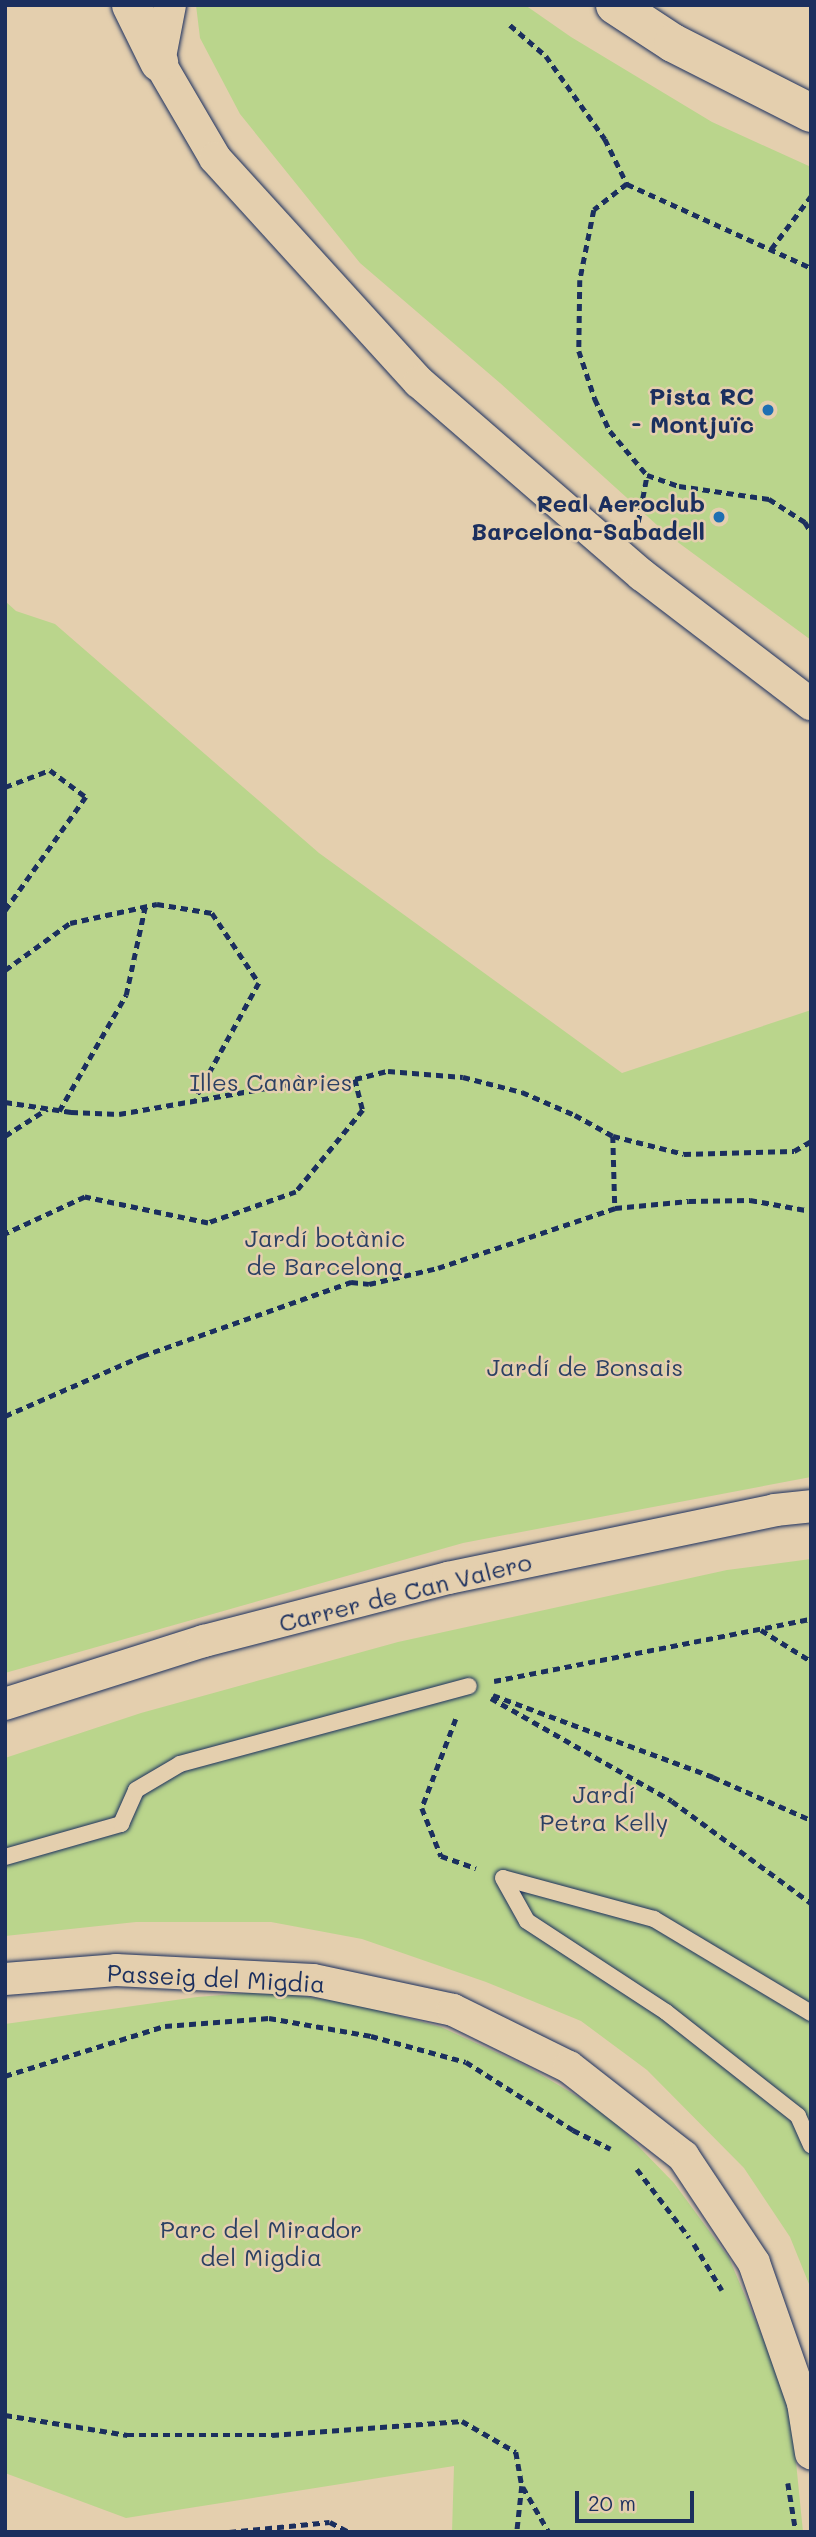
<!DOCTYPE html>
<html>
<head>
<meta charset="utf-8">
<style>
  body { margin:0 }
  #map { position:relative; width:816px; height:2537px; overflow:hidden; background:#e4cfae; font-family:Mali,sans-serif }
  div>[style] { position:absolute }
  .green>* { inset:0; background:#bad58c }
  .path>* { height:4.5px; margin-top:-2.25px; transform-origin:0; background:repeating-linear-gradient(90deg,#1b2f5e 0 7px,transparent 0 12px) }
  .roads { filter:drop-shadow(0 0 2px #1b2f5e) drop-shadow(0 0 2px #1b2f5e) }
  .service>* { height:16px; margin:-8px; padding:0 8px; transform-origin:8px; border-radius:8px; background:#e4cfae }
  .minor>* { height:32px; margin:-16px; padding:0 16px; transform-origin:16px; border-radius:16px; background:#e4cfae }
  .tertiary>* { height:38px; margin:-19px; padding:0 19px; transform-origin:19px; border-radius:19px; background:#e4cfae }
  .dots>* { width:19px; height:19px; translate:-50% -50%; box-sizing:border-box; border:4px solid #e4cfae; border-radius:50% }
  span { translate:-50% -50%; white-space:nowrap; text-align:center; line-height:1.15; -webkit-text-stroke:5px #e4cfae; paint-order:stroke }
  .poi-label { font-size:24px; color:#1b2f5e; font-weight:700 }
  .right { translate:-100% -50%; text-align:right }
  .park-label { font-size:24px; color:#2b4063 }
  .street-label { font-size:24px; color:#1b2f5e }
  .frame { position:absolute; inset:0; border:7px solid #1b2f5e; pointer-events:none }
  .scale { position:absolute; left:575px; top:2491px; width:119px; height:32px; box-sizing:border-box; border:4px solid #1b2f5e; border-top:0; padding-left:9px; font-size:21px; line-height:24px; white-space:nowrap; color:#1b2f5e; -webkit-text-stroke:5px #e4cfae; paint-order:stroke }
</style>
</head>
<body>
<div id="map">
  <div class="green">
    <i style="clip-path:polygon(196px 5px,525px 5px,571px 37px,712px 122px,811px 167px,811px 640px,668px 535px,500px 383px,360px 263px,240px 114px,200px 38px)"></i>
    <i style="clip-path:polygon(5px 601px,16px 611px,55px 624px,319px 853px,622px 1073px,811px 1010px,811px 1477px,463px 1543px,5px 1673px)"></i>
    <i style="clip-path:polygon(811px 1559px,811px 2289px,790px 2237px,744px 2168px,647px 2070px,581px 2021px,486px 1982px,362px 1939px,271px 1922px,136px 1922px,5px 1936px,5px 1758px,141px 1713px,398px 1642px,727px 1570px)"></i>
    <i style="clip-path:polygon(270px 1991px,356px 2004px,441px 2027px,528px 2067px,607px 2114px,674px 2183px,729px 2258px,790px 2402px,803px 2532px,452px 2532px,454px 2466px,126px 2518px,5px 2473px,5px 2024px,197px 1997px)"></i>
  </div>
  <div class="path">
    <i style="left:510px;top:25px;width:48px;rotate:40.7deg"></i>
    <i style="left:546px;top:56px;width:102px;rotate:54.6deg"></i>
    <i style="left:605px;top:139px;width:50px;rotate:63.9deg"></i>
    <i style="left:627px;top:184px;width:42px;rotate:141.8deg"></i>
    <i style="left:594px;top:210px;width:71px;rotate:101.3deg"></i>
    <i style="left:580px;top:280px;width:71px;rotate:90.8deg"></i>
    <i style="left:579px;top:351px;width:51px;rotate:71.6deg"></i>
    <i style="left:595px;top:399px;width:35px;rotate:65deg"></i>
    <i style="left:610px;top:431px;width:57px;rotate:49.9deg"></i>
    <i style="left:647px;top:475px;width:34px;rotate:19deg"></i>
    <i style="left:679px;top:486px;width:91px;rotate:8.2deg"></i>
    <i style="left:769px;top:499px;width:43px;rotate:32.6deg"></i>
    <i style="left:805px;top:522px;width:12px;rotate:59deg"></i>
    <i style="left:627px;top:184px;width:202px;rotate:24.5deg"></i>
    <i style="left:771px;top:249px;width:66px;rotate:-53deg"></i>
    <i style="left:638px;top:522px;width:48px;rotate:-79.2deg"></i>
    <i style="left:5px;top:787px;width:48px;rotate:-20.7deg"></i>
    <i style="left:50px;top:770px;width:45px;rotate:36.9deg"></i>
    <i style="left:86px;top:797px;width:140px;rotate:125.4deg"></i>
    <i style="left:5px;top:970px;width:80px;rotate:-35.9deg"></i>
    <i style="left:70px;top:923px;width:89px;rotate:-12.3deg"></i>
    <i style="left:157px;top:904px;width:56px;rotate:9.3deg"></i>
    <i style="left:212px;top:913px;width:84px;rotate:56.1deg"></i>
    <i style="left:259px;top:983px;width:132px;rotate:118.9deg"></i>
    <i style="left:355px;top:1079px;width:34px;rotate:-14deg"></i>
    <i style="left:388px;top:1071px;width:75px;rotate:4.6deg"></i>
    <i style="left:463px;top:1077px;width:61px;rotate:14.3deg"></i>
    <i style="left:522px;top:1092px;width:58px;rotate:23.5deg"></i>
    <i style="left:575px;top:1115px;width:43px;rotate:28.9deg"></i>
    <i style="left:613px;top:1136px;width:73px;rotate:14.2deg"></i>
    <i style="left:684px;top:1154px;width:110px;rotate:-1.6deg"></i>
    <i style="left:794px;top:1151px;width:20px;rotate:-30deg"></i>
    <i style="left:5px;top:1102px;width:67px;rotate:8.6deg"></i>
    <i style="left:71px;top:1112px;width:48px;rotate:2.4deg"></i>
    <i style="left:119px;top:1114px;width:179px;rotate:-10deg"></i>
    <i style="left:295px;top:1083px;width:60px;rotate:-3.8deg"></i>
    <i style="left:355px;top:1079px;width:32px;rotate:76deg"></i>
    <i style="left:363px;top:1110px;width:106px;rotate:129.3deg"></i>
    <i style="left:296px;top:1192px;width:93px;rotate:160.6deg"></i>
    <i style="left:208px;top:1223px;width:126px;rotate:-168.1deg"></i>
    <i style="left:85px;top:1197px;width:88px;rotate:155.2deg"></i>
    <i style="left:59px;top:1111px;width:134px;rotate:-60deg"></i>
    <i style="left:126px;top:995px;width:90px;rotate:-77.8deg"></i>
    <i style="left:5px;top:1136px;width:50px;rotate:-32.7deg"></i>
    <i style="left:613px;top:1136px;width:72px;rotate:88.4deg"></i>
    <i style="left:5px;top:1416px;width:150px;rotate:-23.7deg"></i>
    <i style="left:142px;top:1356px;width:222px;rotate:-19.5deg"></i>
    <i style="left:351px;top:1282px;width:18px;rotate:6deg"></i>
    <i style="left:369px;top:1284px;width:71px;rotate:-13.1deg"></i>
    <i style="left:438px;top:1268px;width:187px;rotate:-18.7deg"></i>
    <i style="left:615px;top:1208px;width:74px;rotate:-5.4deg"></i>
    <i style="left:689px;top:1201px;width:61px;rotate:-0.9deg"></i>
    <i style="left:750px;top:1200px;width:62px;rotate:10.2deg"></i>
    <i style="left:761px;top:1630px;width:59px;rotate:31.8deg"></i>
    <i style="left:494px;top:1681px;width:323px;rotate:-11.1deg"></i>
    <i style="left:493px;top:1695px;width:235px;rotate:20.4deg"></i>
    <i style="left:713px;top:1777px;width:107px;rotate:23.7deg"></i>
    <i style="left:491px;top:1698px;width:208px;rotate:29.6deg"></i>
    <i style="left:672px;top:1801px;width:172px;rotate:36.3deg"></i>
    <i style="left:456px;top:1719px;width:95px;rotate:110.9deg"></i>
    <i style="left:422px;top:1808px;width:52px;rotate:68.4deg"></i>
    <i style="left:441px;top:1856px;width:37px;rotate:19deg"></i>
    <i style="left:5px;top:2076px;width:168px;rotate:-17.4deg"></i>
    <i style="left:165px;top:2026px;width:104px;rotate:-4.4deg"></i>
    <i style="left:269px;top:2018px;width:104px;rotate:10deg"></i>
    <i style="left:371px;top:2036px;width:98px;rotate:15.3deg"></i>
    <i style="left:466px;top:2062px;width:127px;rotate:32.4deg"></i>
    <i style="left:573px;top:2130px;width:42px;rotate:26.6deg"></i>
    <i style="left:637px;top:2169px;width:86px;rotate:52.6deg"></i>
    <i style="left:694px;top:2244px;width:54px;rotate:58.7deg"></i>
    <i style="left:5px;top:2415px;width:124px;rotate:9.3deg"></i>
    <i style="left:127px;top:2435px;width:145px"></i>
    <i style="left:272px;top:2435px;width:191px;rotate:-4.2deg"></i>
    <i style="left:462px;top:2421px;width:62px;rotate:29.9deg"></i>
    <i style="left:516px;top:2452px;width:35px;rotate:80deg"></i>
    <i style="left:522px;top:2486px;width:46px;rotate:96.2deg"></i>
    <i style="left:788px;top:2483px;width:50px;rotate:80.7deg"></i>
    <i style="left:523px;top:2487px;width:52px;rotate:60deg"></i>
    <i style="left:229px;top:2532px;width:101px;rotate:-5.7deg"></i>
    <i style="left:330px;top:2522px;width:21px;rotate:28deg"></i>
  </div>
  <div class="roads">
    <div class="service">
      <i style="left:5px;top:1857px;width:121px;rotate:-15.9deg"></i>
      <i style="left:121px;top:1824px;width:37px;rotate:-66deg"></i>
      <i style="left:136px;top:1790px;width:51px;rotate:-30.6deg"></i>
      <i style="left:180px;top:1764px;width:299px;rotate:-15.1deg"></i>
      <i style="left:811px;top:2013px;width:183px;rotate:-149.1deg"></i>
      <i style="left:654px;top:1919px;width:156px;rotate:-164.8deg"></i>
      <i style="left:503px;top:1878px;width:49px;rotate:60.8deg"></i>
      <i style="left:527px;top:1921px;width:166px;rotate:33.2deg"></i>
      <i style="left:666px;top:2012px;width:168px;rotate:38.2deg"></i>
      <i style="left:798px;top:2116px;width:32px;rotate:66deg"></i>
    </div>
    <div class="minor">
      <i style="left:170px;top:5px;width:58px;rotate:100.9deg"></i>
      <i style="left:159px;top:62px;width:111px;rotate:59.7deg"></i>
      <i style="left:215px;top:158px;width:303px;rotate:47.7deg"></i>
      <i style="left:419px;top:382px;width:295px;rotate:40.9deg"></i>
      <i style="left:642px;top:575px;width:213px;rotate:37.4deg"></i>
      <i style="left:5px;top:1704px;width:209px;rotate:-17.6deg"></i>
      <i style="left:204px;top:1641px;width:252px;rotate:-14.5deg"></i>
      <i style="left:448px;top:1578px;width:334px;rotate:-11.7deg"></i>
      <i style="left:775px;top:1510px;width:36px;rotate:-6deg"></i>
      <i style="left:5px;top:1979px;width:111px;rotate:-4.6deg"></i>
      <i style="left:116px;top:1970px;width:197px;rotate:2.9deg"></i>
      <i style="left:313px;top:1980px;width:143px;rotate:12.1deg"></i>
      <i style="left:453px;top:2010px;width:129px;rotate:26.2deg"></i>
      <i style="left:569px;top:2067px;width:145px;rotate:38deg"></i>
      <i style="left:683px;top:2156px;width:128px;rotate:56.4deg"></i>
      <i style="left:754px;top:2263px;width:148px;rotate:70.7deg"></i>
      <i style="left:803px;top:2403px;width:51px;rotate:80.9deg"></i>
    </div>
    <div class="tertiary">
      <i style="left:131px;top:5px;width:64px;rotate:63.8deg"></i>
      <i style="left:615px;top:5px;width:69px;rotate:33.2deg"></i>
      <i style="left:673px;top:43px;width:155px;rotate:26.9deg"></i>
    </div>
  </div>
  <div class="dots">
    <i style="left:768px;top:410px;background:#1f6fb2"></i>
    <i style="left:719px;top:517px;background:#1f6fb2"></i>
  </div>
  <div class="poi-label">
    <span class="right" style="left:754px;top:410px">Pista RC<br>- Montjuïc</span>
    <span class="right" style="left:705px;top:517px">Real Aeroclub<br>Barcelona-Sabadell</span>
  </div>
  <div class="park-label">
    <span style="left:271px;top:1082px">Illes Canàries</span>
    <span style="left:325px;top:1252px">Jardí botànic<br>de Barcelona</span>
    <span style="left:585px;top:1367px">Jardí de Bonsais</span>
    <span style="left:604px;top:1808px">Jardí<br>Petra Kelly</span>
    <span style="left:261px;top:2243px">Parc del Mirador<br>del Migdia</span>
  </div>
  <div class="street-label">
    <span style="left:405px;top:1592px;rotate:-14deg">Carrer de Can Valero</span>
    <span style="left:216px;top:1978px;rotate:3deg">Passeig del Migdia</span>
  </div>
  <div class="frame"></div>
  <div class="scale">20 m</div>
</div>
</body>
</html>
